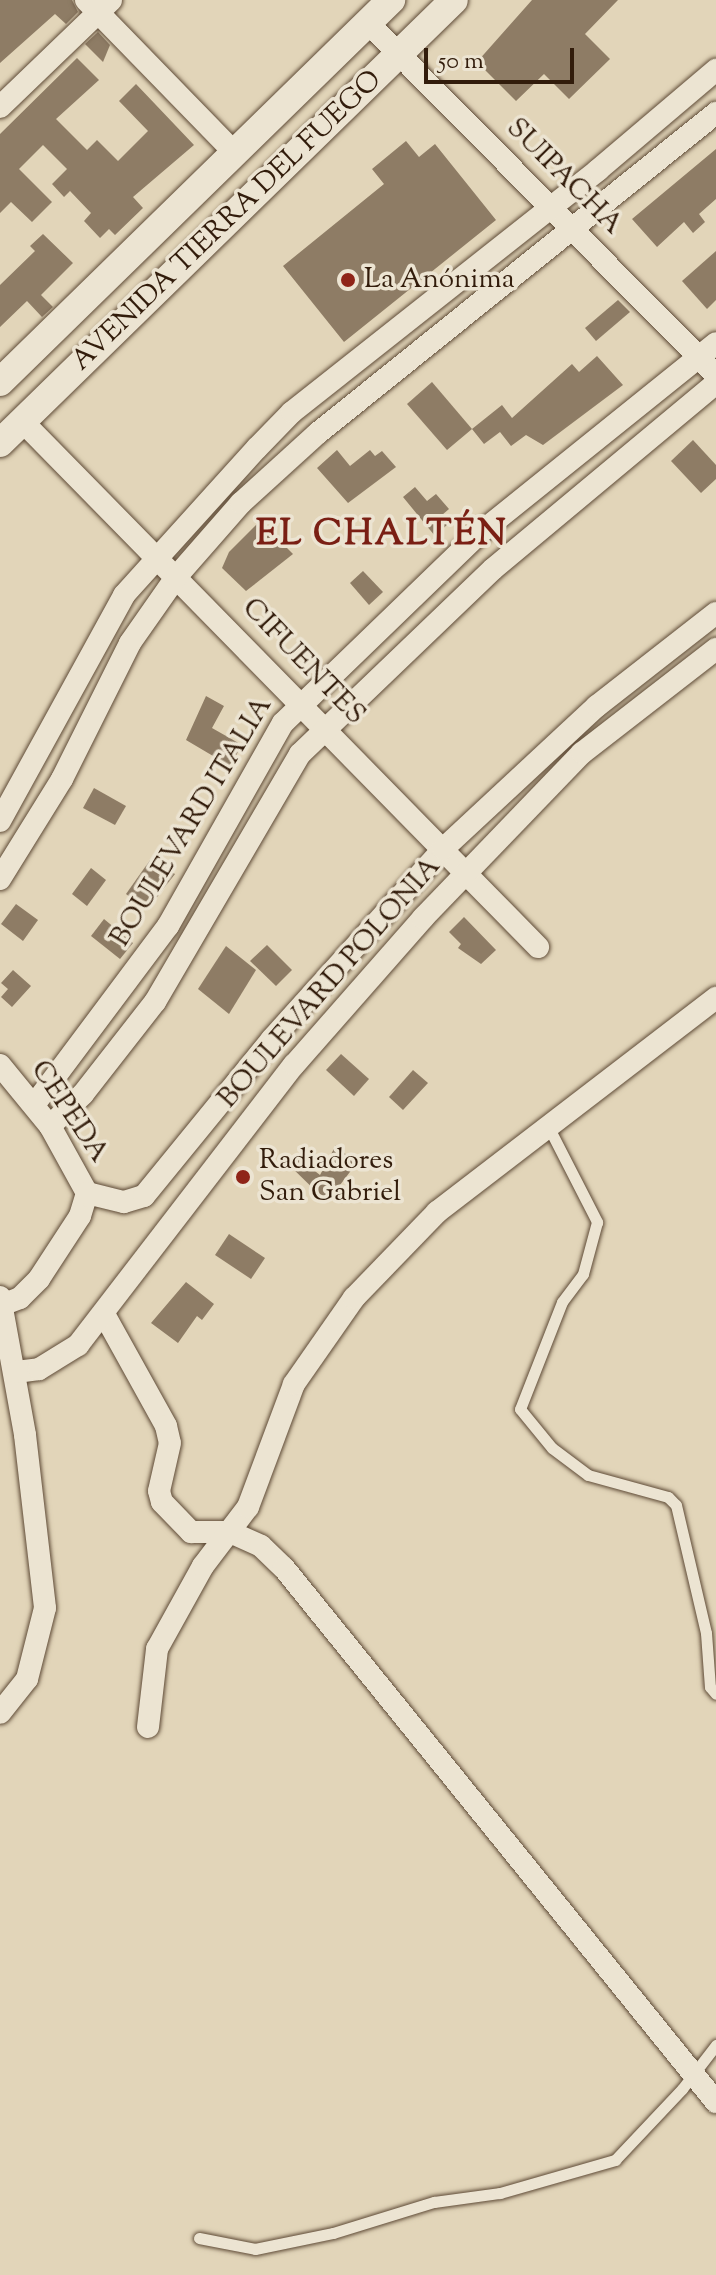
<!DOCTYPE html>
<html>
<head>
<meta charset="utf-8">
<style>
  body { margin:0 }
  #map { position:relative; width:716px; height:2275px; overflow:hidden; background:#e2d5b9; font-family:"Sorts Mill Goudy",serif }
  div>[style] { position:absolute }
  .building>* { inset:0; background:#8e7c65 }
  .roads { filter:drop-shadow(0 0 2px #5e4a36) drop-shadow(0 0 2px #5e4a36) }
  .service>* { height:11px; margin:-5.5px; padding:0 5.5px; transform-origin:5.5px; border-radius:5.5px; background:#ece4d2 }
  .minor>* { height:22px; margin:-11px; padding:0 11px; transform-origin:11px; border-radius:11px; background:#ece4d2 }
  .tertiary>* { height:28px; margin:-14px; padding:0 14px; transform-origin:14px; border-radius:14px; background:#ece4d2 }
  .dots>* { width:22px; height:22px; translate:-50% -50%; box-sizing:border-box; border:4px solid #ece4d2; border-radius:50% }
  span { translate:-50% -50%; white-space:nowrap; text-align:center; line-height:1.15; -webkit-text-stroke:7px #ece4d2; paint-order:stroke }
  .street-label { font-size:28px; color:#321c0b }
  .poi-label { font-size:28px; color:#321c0b }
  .left { translate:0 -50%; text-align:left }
  .district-label { font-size:36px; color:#7a1f14; font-weight:700; letter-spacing:2px }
  .scale { position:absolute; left:424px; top:48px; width:150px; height:36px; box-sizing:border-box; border:4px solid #321c0b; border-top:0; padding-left:10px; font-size:24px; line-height:28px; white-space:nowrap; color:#321c0b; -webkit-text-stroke:6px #ece4d2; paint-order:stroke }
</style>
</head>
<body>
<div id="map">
  <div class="building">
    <i style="clip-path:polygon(0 0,72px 0,78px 12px,66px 24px,55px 14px,0 63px)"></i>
    <i style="clip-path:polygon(532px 0,618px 0,585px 34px,610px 59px,569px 99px,544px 74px,516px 101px,477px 62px)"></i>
    <i style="clip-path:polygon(98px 32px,110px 45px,103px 62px,85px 44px)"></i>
    <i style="clip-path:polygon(77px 58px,99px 80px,56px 119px,87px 150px,97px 140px,118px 161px,148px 131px,119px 101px,136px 84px,194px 145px,133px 197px,143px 208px,115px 235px,109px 229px,100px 238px,84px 221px,91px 213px,70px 191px,64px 197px,52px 184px,67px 169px,43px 145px,19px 169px,52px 202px,32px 222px,11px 202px,0 213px,0 134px)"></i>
    <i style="clip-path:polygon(406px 141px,419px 157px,435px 144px,496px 220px,344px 342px,283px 266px,384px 184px,372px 169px)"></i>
    <i style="clip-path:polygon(716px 149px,716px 199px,699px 214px,705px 222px,693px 233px,684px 222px,657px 247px,632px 219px)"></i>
    <i style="clip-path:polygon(43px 234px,73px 263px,41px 295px,53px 307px,42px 317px,27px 301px,0 327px,0 285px,35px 251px,30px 246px)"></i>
    <i style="clip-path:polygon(716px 251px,716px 300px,707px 309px,682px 281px)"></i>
    <i style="clip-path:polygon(618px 300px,630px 312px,596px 341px,585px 328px)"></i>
    <i style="clip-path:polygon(597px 356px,623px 385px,543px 445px,526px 435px,511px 446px,500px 432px,484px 444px,472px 429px,502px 405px,512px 418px,572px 364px,579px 372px)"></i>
    <i style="clip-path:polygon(432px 382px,472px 429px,447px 450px,407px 404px)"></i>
    <i style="clip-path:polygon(693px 440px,716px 465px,716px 479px,701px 493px,671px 461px)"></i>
    <i style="clip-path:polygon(337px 450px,350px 466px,370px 450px,375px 456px,382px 451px,396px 467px,348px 503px,317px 468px)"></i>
    <i style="clip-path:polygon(415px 487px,427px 501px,436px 494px,449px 509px,442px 515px,449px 523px,435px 536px,403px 497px)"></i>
    <i style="clip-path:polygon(260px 521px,293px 554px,246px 591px,222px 568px,229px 552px)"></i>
    <i style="clip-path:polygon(363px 571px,383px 592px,369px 605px,350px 583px)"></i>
    <i style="clip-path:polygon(206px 696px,224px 706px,212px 728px,242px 745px,230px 766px,186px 740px)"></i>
    <i style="clip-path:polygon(94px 788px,126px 806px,115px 825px,83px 808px)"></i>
    <i style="clip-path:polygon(150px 860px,175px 874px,147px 910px,126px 894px)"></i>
    <i style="clip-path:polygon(91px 868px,106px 880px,87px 906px,72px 894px)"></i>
    <i style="clip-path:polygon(16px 904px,38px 920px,23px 941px,1px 924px)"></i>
    <i style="clip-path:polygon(464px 917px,496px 950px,481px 964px,458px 948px,461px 944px,449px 932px)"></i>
    <i style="clip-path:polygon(104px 919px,133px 943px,120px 959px,91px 936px)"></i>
    <i style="clip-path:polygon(267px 945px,292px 970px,276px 986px,250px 961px)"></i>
    <i style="clip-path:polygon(226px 946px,256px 970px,229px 1014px,198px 989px)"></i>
    <i style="clip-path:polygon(13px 970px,31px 986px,12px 1007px,1px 997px,8px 989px,1px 983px)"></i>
    <i style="clip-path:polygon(341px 1054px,369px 1079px,354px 1096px,326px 1070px)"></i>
    <i style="clip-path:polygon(413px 1070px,428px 1083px,403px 1110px,389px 1097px)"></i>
    <i style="clip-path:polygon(336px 1145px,356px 1164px,327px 1202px,287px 1163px,294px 1155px,320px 1175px)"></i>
    <i style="clip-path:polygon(229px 1234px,265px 1258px,251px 1279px,215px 1255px)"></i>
    <i style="clip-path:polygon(186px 1282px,214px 1304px,202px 1320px,197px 1316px,178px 1343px,151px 1323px)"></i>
  </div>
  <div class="roads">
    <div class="service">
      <i style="left:549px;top:1128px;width:106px;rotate:62.9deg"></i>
      <i style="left:597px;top:1222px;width:54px;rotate:105.1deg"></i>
      <i style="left:583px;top:1274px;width:35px;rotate:127deg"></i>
      <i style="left:562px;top:1302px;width:115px;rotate:111.4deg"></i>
      <i style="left:520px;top:1409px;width:50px;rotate:50.6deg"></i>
      <i style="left:552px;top:1448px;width:45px;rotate:36.9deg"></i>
      <i style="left:588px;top:1475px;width:83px;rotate:15.4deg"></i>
      <i style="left:668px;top:1497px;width:11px;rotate:45deg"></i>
      <i style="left:676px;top:1505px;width:131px;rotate:76.8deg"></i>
      <i style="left:706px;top:1633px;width:54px;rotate:85.8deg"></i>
      <i style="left:710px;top:1687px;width:9px;rotate:49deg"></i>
      <i style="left:199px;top:2238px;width:57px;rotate:11.1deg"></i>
      <i style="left:255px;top:2249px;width:80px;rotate:-11.6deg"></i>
      <i style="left:333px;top:2233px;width:106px;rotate:-17.1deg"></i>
      <i style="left:434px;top:2202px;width:67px;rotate:-7.8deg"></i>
      <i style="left:500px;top:2193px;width:120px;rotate:-16deg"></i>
      <i style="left:615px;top:2160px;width:98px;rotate:-46.7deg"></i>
      <i style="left:682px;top:2089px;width:56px;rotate:-52.3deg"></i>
    </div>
    <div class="minor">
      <i style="left:86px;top:0;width:214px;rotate:45.8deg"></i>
      <i style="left:368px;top:23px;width:495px;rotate:45.3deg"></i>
      <i style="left:0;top:107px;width:154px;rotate:-43.9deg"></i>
      <i style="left:22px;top:421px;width:737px;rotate:45.55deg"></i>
      <i style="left:0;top:821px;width:258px;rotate:-61.2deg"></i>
      <i style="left:124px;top:595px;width:198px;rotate:-47.9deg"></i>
      <i style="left:257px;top:448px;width:50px;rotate:-45.8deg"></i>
      <i style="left:292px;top:412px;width:390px;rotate:-38.3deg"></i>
      <i style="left:598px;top:170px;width:155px;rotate:-40.3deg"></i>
      <i style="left:0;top:879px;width:118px;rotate:-58.2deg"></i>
      <i style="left:62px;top:779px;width:152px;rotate:-63.4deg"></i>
      <i style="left:130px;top:643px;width:82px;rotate:-55deg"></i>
      <i style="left:177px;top:576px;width:97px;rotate:-48.8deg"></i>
      <i style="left:241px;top:503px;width:104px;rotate:-42.3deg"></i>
      <i style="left:318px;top:433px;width:511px;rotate:-38.8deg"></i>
      <i style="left:0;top:1065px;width:79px;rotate:50.7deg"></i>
      <i style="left:50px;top:1126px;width:77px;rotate:61.1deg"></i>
      <i style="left:87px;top:1193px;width:24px;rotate:107deg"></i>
      <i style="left:80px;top:1216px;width:75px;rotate:123.1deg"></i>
      <i style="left:39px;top:1279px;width:27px;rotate:135deg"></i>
      <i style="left:20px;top:1298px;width:19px;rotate:159deg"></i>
      <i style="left:34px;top:1105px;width:224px;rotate:-53.2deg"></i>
      <i style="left:168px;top:926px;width:233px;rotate:-60.5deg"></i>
      <i style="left:283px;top:723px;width:274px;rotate:-44deg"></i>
      <i style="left:480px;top:533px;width:303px;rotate:-38.8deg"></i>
      <i style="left:50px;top:1126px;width:46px;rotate:-44.1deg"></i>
      <i style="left:83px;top:1094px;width:117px;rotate:-52deg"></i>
      <i style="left:155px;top:1002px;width:287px;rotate:-59.7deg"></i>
      <i style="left:300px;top:754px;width:267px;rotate:-43.8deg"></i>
      <i style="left:493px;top:569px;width:290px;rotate:-39.8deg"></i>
      <i style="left:87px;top:1193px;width:38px;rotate:14deg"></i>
      <i style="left:124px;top:1202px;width:21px;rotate:-17deg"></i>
      <i style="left:144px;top:1196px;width:203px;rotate:-50.8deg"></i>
      <i style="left:272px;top:1039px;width:256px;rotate:-48deg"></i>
      <i style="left:443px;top:849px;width:210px;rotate:-42.9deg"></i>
      <i style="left:597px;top:706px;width:151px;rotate:-38deg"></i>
      <i style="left:0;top:1297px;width:140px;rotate:79.7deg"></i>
      <i style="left:25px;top:1435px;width:174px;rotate:83.4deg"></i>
      <i style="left:45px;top:1608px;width:73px;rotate:104.2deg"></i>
      <i style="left:27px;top:1679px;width:43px;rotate:128.5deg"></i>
      <i style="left:104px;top:1314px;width:128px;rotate:61deg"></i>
      <i style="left:166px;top:1426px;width:17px;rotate:77deg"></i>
      <i style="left:170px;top:1443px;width:49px;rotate:102.9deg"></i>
      <i style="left:159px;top:1491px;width:11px;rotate:75deg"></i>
      <i style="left:162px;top:1502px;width:42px;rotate:46deg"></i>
      <i style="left:191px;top:1532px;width:39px"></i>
      <i style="left:230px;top:1532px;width:34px;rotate:24deg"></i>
      <i style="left:261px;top:1546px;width:32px;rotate:44deg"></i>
      <i style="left:284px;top:1568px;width:687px;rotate:51.03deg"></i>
      <i style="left:16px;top:1372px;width:23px;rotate:-7deg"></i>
      <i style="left:39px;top:1369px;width:46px;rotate:-31.6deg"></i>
      <i style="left:78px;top:1345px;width:354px;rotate:-52.4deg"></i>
      <i style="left:294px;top:1065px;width:196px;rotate:-48.7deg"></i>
      <i style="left:423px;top:918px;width:229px;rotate:-46.1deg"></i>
      <i style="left:582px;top:753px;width:170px;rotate:-37.8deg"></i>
      <i style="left:148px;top:1727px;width:79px;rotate:-83.4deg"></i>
      <i style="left:157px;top:1649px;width:95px;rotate:-61deg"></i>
      <i style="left:203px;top:1566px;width:74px;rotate:-52.7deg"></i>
      <i style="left:248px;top:1507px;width:131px;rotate:-69.5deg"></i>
      <i style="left:294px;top:1384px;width:105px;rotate:-55.1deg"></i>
      <i style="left:354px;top:1298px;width:120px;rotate:-46deg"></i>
      <i style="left:437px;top:1212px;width:352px;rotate:-37.5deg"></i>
    </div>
    <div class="tertiary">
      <i style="left:0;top:382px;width:547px;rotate:-44.33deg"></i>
      <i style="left:0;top:443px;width:634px;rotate:-44.3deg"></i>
    </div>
  </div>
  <div class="dots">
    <i style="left:348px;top:280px;background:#8f2418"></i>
    <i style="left:243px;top:1177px;background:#8f2418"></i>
  </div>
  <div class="street-label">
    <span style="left:564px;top:177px;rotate:45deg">SUIPACHA</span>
    <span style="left:227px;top:221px;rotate:-44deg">AVENIDA TIERRA DEL FUEGO</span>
    <span style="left:303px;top:662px;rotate:46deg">CIFUENTES</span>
    <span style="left:192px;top:822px;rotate:-59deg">BOULEVARD ITALIA</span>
    <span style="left:330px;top:983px;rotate:-49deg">BOULEVARD POLONIA</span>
    <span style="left:69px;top:1112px;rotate:56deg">CEPEDA</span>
  </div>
  <div class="poi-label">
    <span class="left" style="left:364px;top:280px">La Anónima</span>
    <span class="left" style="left:259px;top:1177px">Radiadores<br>San Gabriel</span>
  </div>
  <div class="district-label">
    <span style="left:382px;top:536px">EL CHALTÉN</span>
  </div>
  <div class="scale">50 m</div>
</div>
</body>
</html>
